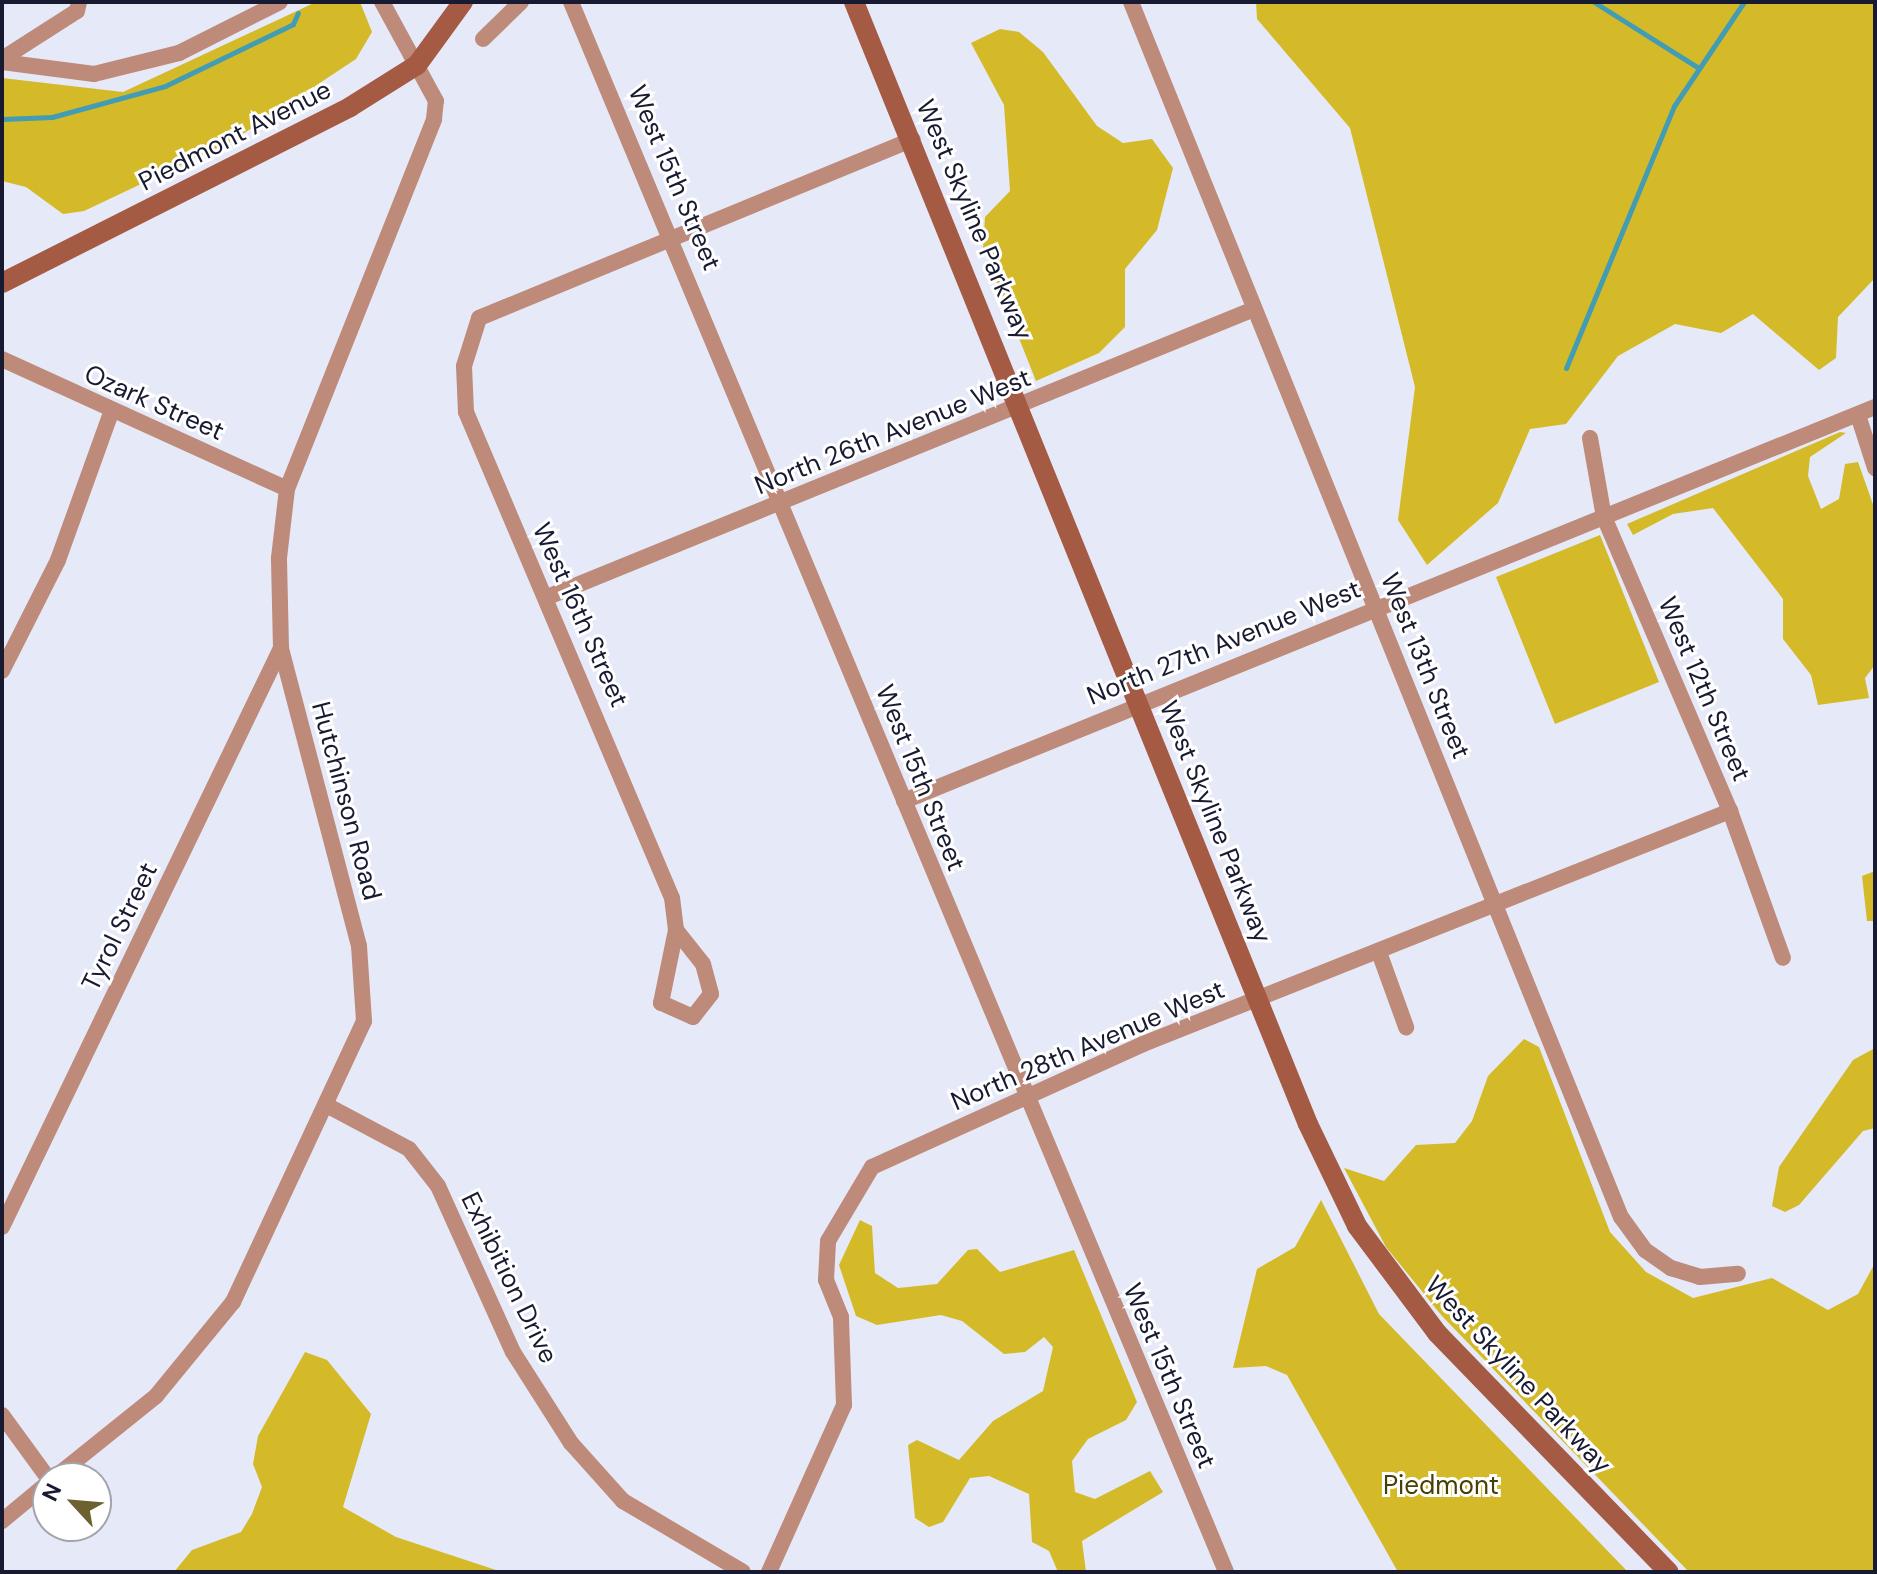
<!DOCTYPE html>
<html>
<head>
<meta charset="utf-8">
<style>
  body { margin:0 }
  #map { position:relative; width:1877px; height:1574px; overflow:hidden; background:#e6e9f7; font-family:"DM Sans",sans-serif }
  div>[style] { position:absolute }
  .forest>* { inset:0; background:#d4ba29 }
  .stream>* { height:5px; margin:-2.5px; padding:0 2.5px; transform-origin:2.5px; border-radius:2.5px; background:#429cb4 }
  .street>* { height:16px; margin:-8px; padding:0 8px; transform-origin:8px; border-radius:8px; background:#be8a7a }
  .secondary>* { height:20px; margin:-10px; padding:0 10px; transform-origin:10px; border-radius:10px; background:#a45a43 }
  span { translate:-50% -50%; white-space:nowrap; text-align:center; line-height:1.15; -webkit-text-stroke:6px #fff; paint-order:stroke }
  .street-label { font-size:26px; color:#181a32 }
  .park-label { font-size:26px; color:#493e04 }
  .frame { position:absolute; inset:0; border:4px solid #181a32; pointer-events:none }
  .north { position:absolute; left:32px; top:1462px; width:80px; height:80px; box-sizing:border-box; background:#fff; border:2px solid #a3a3ad; border-radius:50%; rotate:296deg; font-size:22px; font-weight:700; line-height:32px; text-align:center; color:#181a32 }
  .north::after { content:''; display:block; margin:auto; width:28px; height:36px; background:#6d622f; clip-path:polygon(50% 0,100% 100%,50% 72%,0 100%) }
</style>
</head>
<body>
<div id="map">
  <div class="forest">
    <i style="clip-path:polygon(316px 2px,360px 2px,372px 32px,356px 59px,232px 141px,84px 211px,63px 214px,26px 187px,2px 181px,2px 78px,123px 92px)"></i>
    <i style="clip-path:polygon(1256px 2px,1875px 2px,1875px 278px,1838px 317px,1836px 358px,1819px 370px,1753px 314px,1721px 333px,1675px 324px,1618px 356px,1566px 424px,1530px 429px,1498px 503px,1427px 565px,1398px 520px,1415px 387px,1350px 128px,1257px 19px)"></i>
    <i style="clip-path:polygon(1000px 29px,1019px 32px,1043px 52px,1097px 126px,1123px 143px,1152px 139px,1173px 168px,1157px 230px,1125px 269px,1125px 327px,1099px 353px,1036px 381px,983px 248px,985px 217px,1010px 191px,1004px 105px,971px 43px)"></i>
    <i style="clip-path:polygon(1840px 432px,1846px 433px,1810px 457px,1808px 476px,1821px 509px,1839px 499px,1845px 464px,1858px 462px,1875px 510px,1875px 665px,1865px 678px,1869px 698px,1818px 705px,1811px 675px,1783px 639px,1783px 599px,1713px 508px,1673px 514px,1633px 535px,1627px 524px)"></i>
    <i style="clip-path:polygon(1600px 535px,1659px 682px,1555px 724px,1496px 577px)"></i>
    <i style="clip-path:polygon(1875px 871px,1875px 921px,1867px 921px,1862px 876px)"></i>
    <i style="clip-path:polygon(1524px 1039px,1539px 1047px,1610px 1232px,1646px 1272px,1693px 1298px,1772px 1278px,1828px 1310px,1858px 1294px,1875px 1263px,1875px 1572px,1689px 1572px,1442px 1316px,1386px 1247px,1344px 1168px,1384px 1181px,1416px 1145px,1455px 1143px,1472px 1121px,1488px 1076px)"></i>
    <i style="clip-path:polygon(1875px 1048px,1875px 1128px,1863px 1131px,1799px 1205px,1785px 1212px,1772px 1206px,1779px 1167px,1853px 1060px)"></i>
    <i style="clip-path:polygon(1321px 1200px,1379px 1314px,1628px 1572px,1398px 1572px,1287px 1375px,1266px 1366px,1233px 1368px,1257px 1269px,1295px 1247px)"></i>
    <i style="clip-path:polygon(860px 1220px,872px 1226px,875px 1273px,898px 1288px,937px 1284px,968px 1250px,977px 1249px,1000px 1272px,1074px 1250px,1137px 1402px,1126px 1420px,1088px 1439px,1072px 1461px,1075px 1492px,1095px 1499px,1150px 1471px,1163px 1492px,1082px 1541px,1086px 1572px,1058px 1572px,1049px 1551px,1032px 1542px,1029px 1494px,989px 1476px,970px 1478px,943px 1522px,929px 1527px,915px 1518px,908px 1445px,917px 1440px,959px 1460px,993px 1421px,1043px 1391px,1053px 1347px,1044px 1337px,1025px 1352px,1004px 1354px,962px 1321px,941px 1315px,877px 1325px,856px 1316px,839px 1265px)"></i>
    <i style="clip-path:polygon(305px 1352px,327px 1360px,371px 1414px,343px 1507px,396px 1537px,502px 1572px,174px 1572px,192px 1550px,241px 1532px,252px 1514px,262px 1487px,253px 1464px,258px 1436px)"></i>
  </div>
  <div class="stream">
    <i style="left:1594px;top:2px;width:124px;rotate:32.2deg"></i>
    <i style="left:2px;top:119px;width:50px;rotate:-2.3deg"></i>
    <i style="left:52px;top:117px;width:117px;rotate:-15.3deg"></i>
    <i style="left:165px;top:86px;width:142px;rotate:-25.8deg"></i>
    <i style="left:293px;top:24px;width:12px;rotate:-66deg"></i>
    <i style="left:1566px;top:368px;width:283px;rotate:-67.6deg"></i>
    <i style="left:1674px;top:106px;width:125px;rotate:-56.1deg"></i>
  </div>
  <div class="street">
    <i style="left:571px;top:2px;width:1701px;rotate:67.35deg"></i>
    <i style="left:1131px;top:2px;width:1310px;rotate:68.04deg"></i>
    <i style="left:1621px;top:1217px;width:41px;rotate:54deg"></i>
    <i style="left:1645px;top:1250px;width:32px;rotate:35deg"></i>
    <i style="left:1671px;top:1268px;width:30px;rotate:17deg"></i>
    <i style="left:1700px;top:1277px;width:38px;rotate:-5deg"></i>
    <i style="left:483px;top:39px;width:53px;rotate:-44.2deg"></i>
    <i style="left:2px;top:59px;width:89px;rotate:-32.6deg"></i>
    <i style="left:77px;top:11px;width:9px;rotate:-77deg"></i>
    <i style="left:2px;top:62px;width:93px;rotate:7.4deg"></i>
    <i style="left:94px;top:74px;width:88px;rotate:-13.9deg"></i>
    <i style="left:179px;top:53px;width:113px;rotate:-26.8deg"></i>
    <i style="left:2px;top:359px;width:313px;rotate:24.5deg"></i>
    <i style="left:1858px;top:415px;width:56px;rotate:72.2deg"></i>
    <i style="left:1590px;top:438px;width:80px;rotate:80deg"></i>
    <i style="left:1604px;top:517px;width:320px;rotate:66.8deg"></i>
    <i style="left:1730px;top:811px;width:156px;rotate:70.2deg"></i>
    <i style="left:550px;top:596px;width:758px;rotate:-22.17deg"></i>
    <i style="left:2px;top:671px;width:124px;rotate:-63.2deg"></i>
    <i style="left:58px;top:560px;width:159px;rotate:-70.2deg"></i>
    <i style="left:904px;top:801px;width:1048px;rotate:-22.09deg"></i>
    <i style="left:676px;top:930px;width:32px;rotate:-97deg"></i>
    <i style="left:672px;top:898px;width:528px;rotate:-112.97deg"></i>
    <i style="left:466px;top:412px;width:46px;rotate:-92.5deg"></i>
    <i style="left:464px;top:366px;width:50px;rotate:-72.6deg"></i>
    <i style="left:479px;top:318px;width:469px;rotate:-22.4deg"></i>
    <i style="left:676px;top:930px;width:43px;rotate:51.5deg"></i>
    <i style="left:703px;top:964px;width:31px;rotate:75deg"></i>
    <i style="left:711px;top:994px;width:29px;rotate:128deg"></i>
    <i style="left:693px;top:1017px;width:35px;rotate:-156deg"></i>
    <i style="left:661px;top:1003px;width:75px;rotate:-78.4deg"></i>
    <i style="left:1380px;top:955px;width:77px;rotate:70.1deg"></i>
    <i style="left:330px;top:1107px;width:89px;rotate:28deg"></i>
    <i style="left:409px;top:1149px;width:47px;rotate:51.9deg"></i>
    <i style="left:438px;top:1186px;width:182px;rotate:65.7deg"></i>
    <i style="left:513px;top:1352px;width:108px;rotate:57.5deg"></i>
    <i style="left:571px;top:1443px;width:78px;rotate:48.1deg"></i>
    <i style="left:623px;top:1501px;width:139px;rotate:30.6deg"></i>
    <i style="left:2px;top:1227px;width:643px;rotate:-64.27deg"></i>
    <i style="left:2px;top:1415px;width:78px;rotate:53.9deg"></i>
    <i style="left:54px;top:1478px;width:131px;rotate:-38.8deg"></i>
    <i style="left:156px;top:1396px;width:122px;rotate:-50.7deg"></i>
    <i style="left:233px;top:1302px;width:310px;rotate:-65deg"></i>
    <i style="left:364px;top:1021px;width:75px;rotate:-93.8deg"></i>
    <i style="left:359px;top:946px;width:308px;rotate:-104.7deg"></i>
    <i style="left:281px;top:648px;width:90px;rotate:-91.3deg"></i>
    <i style="left:279px;top:558px;width:69px;rotate:-83.4deg"></i>
    <i style="left:287px;top:489px;width:398px;rotate:-68.3deg"></i>
    <i style="left:434px;top:119px;width:18px;rotate:-84deg"></i>
    <i style="left:436px;top:101px;width:113px;rotate:-118.6deg"></i>
    <i style="left:2px;top:1521px;width:60px;rotate:-39.6deg"></i>
    <i style="left:769px;top:1572px;width:183px;rotate:-65.8deg"></i>
    <i style="left:844px;top:1405px;width:88px;rotate:-92deg"></i>
    <i style="left:841px;top:1317px;width:40px;rotate:-112deg"></i>
    <i style="left:826px;top:1280px;width:39px;rotate:-87deg"></i>
    <i style="left:828px;top:1241px;width:86px;rotate:-59.3deg"></i>
    <i style="left:872px;top:1167px;width:298px;rotate:-24.4deg"></i>
    <i style="left:1143px;top:1044px;width:632px;rotate:-21.65deg"></i>
  </div>
  <div class="secondary">
    <i style="left:854px;top:2px;width:1210px;rotate:67.97deg"></i>
    <i style="left:1308px;top:1124px;width:113px;rotate:64.3deg"></i>
    <i style="left:1357px;top:1226px;width:134px;rotate:53.2deg"></i>
    <i style="left:1437px;top:1333px;width:333px;rotate:45.9deg"></i>
    <i style="left:2px;top:283px;width:390px;rotate:-26.8deg"></i>
    <i style="left:350px;top:107px;width:79px;rotate:-32.1deg"></i>
    <i style="left:417px;top:65px;width:78px;rotate:-53.9deg"></i>
  </div>
  <div class="street-label">
    <span style="left:235px;top:136px;rotate:-27deg">Piedmont Avenue</span>
    <span style="left:674px;top:178px;rotate:67deg">West 15th Street</span>
    <span style="left:974px;top:220px;rotate:67deg">West Skyline Parkway</span>
    <span style="left:154px;top:403px;rotate:24deg">Ozark Street</span>
    <span style="left:893px;top:432px;rotate:-22deg">North 26th Avenue West</span>
    <span style="left:580px;top:615px;rotate:66deg">West 16th Street</span>
    <span style="left:1224px;top:643px;rotate:-22deg">North 27th Avenue West</span>
    <span style="left:1425px;top:666px;rotate:68deg">West 13th Street</span>
    <span style="left:1704px;top:689px;rotate:67deg">West 12th Street</span>
    <span style="left:920px;top:778px;rotate:68deg">West 15th Street</span>
    <span style="left:346px;top:801px;rotate:75deg">Hutchinson Road</span>
    <span style="left:1215px;top:822px;rotate:68deg">West Skyline Parkway</span>
    <span style="left:120px;top:927px;rotate:-64deg">Tyrol Street</span>
    <span style="left:1088px;top:1046px;rotate:-23deg">North 28th Avenue West</span>
    <span style="left:509px;top:1278px;rotate:64deg">Exhibition Drive</span>
    <span style="left:1518px;top:1375px;rotate:47deg">West Skyline Parkway</span>
    <span style="left:1169px;top:1376px;rotate:67deg">West 15th Street</span>
  </div>
  <div class="park-label">
    <span style="left:1441px;top:1486px">Piedmont</span>
  </div>
  <div class="frame"></div>
  <div class="north">N</div>
</div>
</body>
</html>
